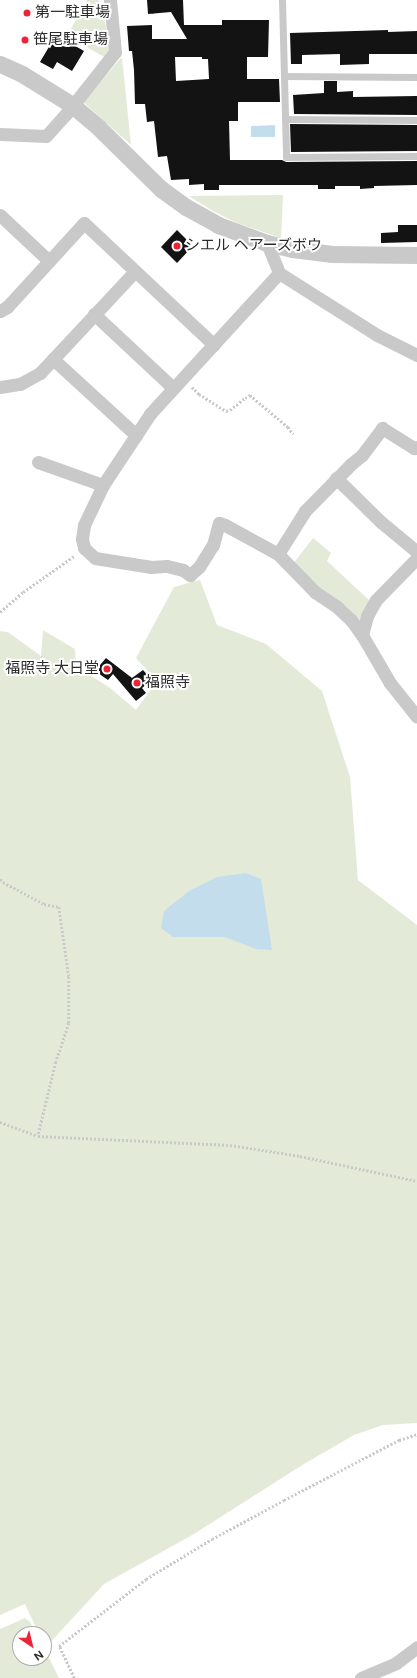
<!DOCTYPE html>
<html>
<head>
<meta charset="utf-8">
<style>
  body { margin:0 }
  #map { position:relative; width:417px; height:1678px; overflow:hidden; background:#fff; font-family:Figtree,"Noto Sans JP",sans-serif }
  div>[style] { position:absolute }
  .green>* { inset:0; background:#e3ebd8 }
  .water>* { inset:0; background:#c3ddec }
  .building>* { inset:0; background:#131313 }
  .path>* { height:2.5px; margin-top:-1.25px; transform-origin:0; background:repeating-linear-gradient(90deg,#c9c9c9 0 2px,transparent 0 4px) }
  .service>* { height:7px; margin:-3.5px; padding:0 3.5px; transform-origin:3.5px; border-radius:3.5px; background:#c9c9c9 }
  .minor>* { height:13px; margin:-6.5px; padding:0 6.5px; transform-origin:6.5px; border-radius:6.5px; background:#c9c9c9 }
  .tertiary>* { height:17px; margin:-8.5px; padding:0 8.5px; transform-origin:8.5px; border-radius:8.5px; background:#c9c9c9 }
  .dots>* { width:11px; height:11px; translate:-50% -50%; box-sizing:border-box; border:2px solid #fff; border-radius:50% }
  span { translate:-50% -50%; white-space:nowrap; text-align:center; line-height:1.15; -webkit-text-stroke:4px #fff; paint-order:stroke }
  .poi-label { font-size:15px; color:#2c2c2c }
  .left { translate:0 -50%; text-align:left }
  .right { translate:-100% -50%; text-align:right }
  .north { position:absolute; left:12px; top:1626px; width:40px; height:40px; box-sizing:border-box; background:#fff; border:1px solid #ababab; border-radius:50%; rotate:145deg; font-size:11px; font-weight:700; line-height:16px; text-align:center; color:#2c2c2c }
  .north::after { content:''; display:block; margin:auto; width:14px; height:18px; background:#ed2436; clip-path:polygon(50% 0,100% 100%,50% 72%,0 100%) }
</style>
</head>
<body>
<div id="map">
  <div class="green">
    <i style="clip-path:polygon(87px 0,98px 0,103px 6px,109px 49px,106px 58px,67px 36px)"></i>
    <i style="clip-path:polygon(121px 58px,122px 58px,131px 145px,83px 102px)"></i>
    <i style="clip-path:polygon(283px 195px,281px 238px,237px 223px,211px 210px,189px 196px)"></i>
    <i style="clip-path:polygon(313px 538px,331px 553px,327px 561px,370px 601px,361px 624px,292px 565px)"></i>
    <i style="clip-path:polygon(200px 580px,217px 625px,266px 644px,322px 691px,350px 777px,358px 880px,417px 925px,417px 1423px,383px 1425px,354px 1435px,304px 1464px,194px 1534px,104px 1584px,46px 1647px,44px 1634px,39px 1634px,25px 1604px,0 1615px,0 631px,8px 632px,41px 656px,43px 630px,75px 649px,76px 667px,109px 687px,136px 710px,157px 681px,136px 658px,174px 587px)"></i>
    <i style="clip-path:polygon(25px 1618px,30px 1622px,36px 1634px,20px 1634px,20px 1658px,44px 1658px,44px 1648px,59px 1678px,0 1678px,0 1629px)"></i>
  </div>
  <div class="water">
    <i style="clip-path:polygon(275px 125px,275px 137px,251px 137px,251px 126px)"></i>
    <i style="clip-path:polygon(246px 873px,261px 879px,272px 950px,256px 949px,225px 937px,173px 937px,161px 928px,164px 911px,189px 891px,217px 877px)"></i>
  </div>
  <div class="building">
    <i style="clip-path:polygon(evenodd,147px 0,183px 0,184px 25px,222px 25px,222px 20px,269px 20px,268px 57px,247px 57px,247px 79px,279px 79px,280px 102px,238px 102px,238px 121px,229px 121px,230px 160px,282px 160px,286px 162px,417px 161px,417px 185px,374px 186px,374px 188px,360px 189px,360px 186px,335px 186px,335px 189px,318px 189px,318px 185px,219px 185px,219px 190px,204px 190px,204px 184px,189px 185px,189px 179px,171px 180px,167px 156px,158px 157px,154px 121px,147px 122px,145px 104px,135px 104px,134px 70px,132px 51px,129px 51px,127px 26px,152px 25px,152px 39px,187px 39px,171px 12px,148px 14px,147px 0,175px 57px,202px 57px,202px 59px,208px 59px,209px 79px,176px 81px,175px 57px)"></i>
    <i style="clip-path:polygon(388px 30px,388px 32px,417px 31px,417px 54px,369px 54px,369px 64px,340px 65px,340px 54px,302px 55px,302px 64px,291px 64px,290px 33px)"></i>
    <i style="clip-path:polygon(56px 35px,84px 51px,72px 71px,57px 62px,53px 69px,40px 62px)"></i>
    <i style="clip-path:polygon(324px 81px,337px 81px,337px 92px,353px 91px,353px 97px,417px 96px,417px 115px,294px 114px,293px 95px,324px 93px)"></i>
    <i style="clip-path:polygon(290px 124px,417px 125px,417px 151px,291px 152px)"></i>
    <i style="clip-path:polygon(398px 225px,417px 225px,417px 242px,381px 243px,381px 233px,398px 232px)"></i>
    <i style="clip-path:polygon(177px 230px,193px 246px,177px 263px,161px 247px)"></i>
    <i style="clip-path:polygon(106px 658px,132px 678px,143px 670px,152px 680px,142px 688px,146px 693px,136px 701px,113px 674px,108px 680px,95px 671px)"></i>
  </div>
  <div class="path">
    <i style="left:192px;top:387px;width:10px;rotate:45deg"></i>
    <i style="left:199px;top:394px;width:32px;rotate:32deg"></i>
    <i style="left:226px;top:411px;width:4px;rotate:-14deg"></i>
    <i style="left:230px;top:410px;width:19px;rotate:-39deg"></i>
    <i style="left:245px;top:398px;width:6px;rotate:-31deg"></i>
    <i style="left:250px;top:395px;width:50px;rotate:40.1deg"></i>
    <i style="left:288px;top:427px;width:9px;rotate:54deg"></i>
    <i style="left:0;top:612px;width:30px;rotate:-41deg"></i>
    <i style="left:23px;top:592px;width:62px;rotate:-35.2deg"></i>
    <i style="left:0;top:879px;width:4px;rotate:45deg"></i>
    <i style="left:3px;top:882px;width:47px;rotate:28.2deg"></i>
    <i style="left:44px;top:904px;width:15px;rotate:11deg"></i>
    <i style="left:59px;top:907px;width:71px;rotate:81.9deg"></i>
    <i style="left:69px;top:977px;width:46px;rotate:90deg"></i>
    <i style="left:69px;top:1023px;width:41px;rotate:108.4deg"></i>
    <i style="left:56px;top:1062px;width:76px;rotate:103.7deg"></i>
    <i style="left:0;top:1122px;width:40px;rotate:20.2deg"></i>
    <i style="left:38px;top:1136px;width:192px;rotate:2.7deg"></i>
    <i style="left:230px;top:1145px;width:71px;rotate:8.9deg"></i>
    <i style="left:300px;top:1156px;width:120px;rotate:12.1deg"></i>
    <i style="left:74px;top:1678px;width:35px;rotate:-115deg"></i>
    <i style="left:59px;top:1646px;width:110px;rotate:-37.6deg"></i>
    <i style="left:146px;top:1579px;width:77px;rotate:-31.2deg"></i>
    <i style="left:212px;top:1539px;width:82px;rotate:-28.4deg"></i>
    <i style="left:284px;top:1500px;width:130px;rotate:-27.6deg"></i>
    <i style="left:399px;top:1440px;width:19px;rotate:-18deg"></i>
  </div>
  <div class="service">
    <i style="left:282px;top:0;width:157px;rotate:88.5deg"></i>
    <i style="left:286px;top:157px;width:131px;rotate:-0.4deg"></i>
    <i style="left:284px;top:76px;width:133px;rotate:0.4deg"></i>
    <i style="left:285px;top:119px;width:132px;rotate:0.4deg"></i>
  </div>
  <div class="minor">
    <i style="left:0;top:134px;width:46px;rotate:2.5deg"></i>
    <i style="left:46px;top:136px;width:30px;rotate:-48deg"></i>
    <i style="left:66px;top:114px;width:79px;rotate:-51.7deg"></i>
    <i style="left:115px;top:52px;width:52px;rotate:-95.5deg"></i>
    <i style="left:0;top:215px;width:67px;rotate:43.2deg"></i>
    <i style="left:267px;top:243px;width:32px;rotate:68deg"></i>
    <i style="left:279px;top:273px;width:116px;rotate:32.3deg"></i>
    <i style="left:377px;top:335px;width:45px;rotate:26.6deg"></i>
    <i style="left:279px;top:273px;width:191px;rotate:132.5deg"></i>
    <i style="left:150px;top:414px;width:85px;rotate:123.5deg"></i>
    <i style="left:103px;top:485px;width:44px;rotate:115.4deg"></i>
    <i style="left:84px;top:525px;width:14px;rotate:98deg"></i>
    <i style="left:82px;top:539px;width:9px;rotate:77deg"></i>
    <i style="left:84px;top:548px;width:15px;rotate:42deg"></i>
    <i style="left:95px;top:558px;width:57px;rotate:9.1deg"></i>
    <i style="left:151px;top:567px;width:16px;rotate:-4deg"></i>
    <i style="left:167px;top:566px;width:16px;rotate:14deg"></i>
    <i style="left:183px;top:570px;width:9px;rotate:36deg"></i>
    <i style="left:190px;top:575px;width:12px;rotate:-42deg"></i>
    <i style="left:199px;top:567px;width:26px;rotate:-58deg"></i>
    <i style="left:213px;top:545px;width:23px;rotate:-75deg"></i>
    <i style="left:219px;top:523px;width:6px;rotate:18deg"></i>
    <i style="left:225px;top:525px;width:60px;rotate:28.7deg"></i>
    <i style="left:278px;top:554px;width:53px;rotate:45.8deg"></i>
    <i style="left:315px;top:592px;width:27px;rotate:34deg"></i>
    <i style="left:337px;top:607px;width:19px;rotate:43deg"></i>
    <i style="left:351px;top:620px;width:19px;rotate:54deg"></i>
    <i style="left:362px;top:635px;width:56px;rotate:59.7deg"></i>
    <i style="left:390px;top:683px;width:43px;rotate:51.5deg"></i>
    <i style="left:0;top:311px;width:8px;rotate:-30deg"></i>
    <i style="left:7px;top:307px;width:114px;rotate:-47.5deg"></i>
    <i style="left:84px;top:223px;width:178px;rotate:43.2deg"></i>
    <i style="left:94px;top:314px;width:108px;rotate:43.1deg"></i>
    <i style="left:53px;top:359px;width:113px;rotate:42.5deg"></i>
    <i style="left:0;top:387px;width:20px;rotate:-9deg"></i>
    <i style="left:20px;top:384px;width:23px;rotate:-29deg"></i>
    <i style="left:40px;top:373px;width:139px;rotate:-47deg"></i>
    <i style="left:38px;top:462px;width:69px;rotate:19.5deg"></i>
    <i style="left:336px;top:478px;width:63px;rotate:44.4deg"></i>
    <i style="left:381px;top:522px;width:47px;rotate:39.8deg"></i>
    <i style="left:278px;top:554px;width:51px;rotate:-57.9deg"></i>
    <i style="left:305px;top:511px;width:66px;rotate:-45.6deg"></i>
    <i style="left:351px;top:464px;width:14px;rotate:-39deg"></i>
    <i style="left:362px;top:455px;width:34px;rotate:-53deg"></i>
    <i style="left:382px;top:428px;width:38px;rotate:32deg"></i>
    <i style="left:414px;top:448px;width:3px;rotate:-18deg"></i>
    <i style="left:362px;top:635px;width:20px;rotate:-75deg"></i>
    <i style="left:367px;top:616px;width:18px;rotate:-61deg"></i>
    <i style="left:376px;top:600px;width:59px;rotate:-45.7deg"></i>
    <i style="left:361px;top:1678px;width:38px;rotate:-23deg"></i>
    <i style="left:396px;top:1663px;width:26px;rotate:-37deg"></i>
  </div>
  <div class="tertiary">
    <i style="left:0;top:64px;width:24px;rotate:24deg"></i>
    <i style="left:22px;top:74px;width:59px;rotate:31.8deg"></i>
    <i style="left:72px;top:105px;width:35px;rotate:40deg"></i>
    <i style="left:99px;top:128px;width:87px;rotate:44.5deg"></i>
    <i style="left:161px;top:189px;width:31px;rotate:36deg"></i>
    <i style="left:186px;top:207px;width:37px;rotate:29deg"></i>
    <i style="left:218px;top:225px;width:52px;rotate:20.2deg"></i>
    <i style="left:267px;top:243px;width:26px;rotate:13deg"></i>
    <i style="left:292px;top:249px;width:39px;rotate:7deg"></i>
    <i style="left:331px;top:254px;width:86px;rotate:0.7deg"></i>
  </div>
  <div class="dots">
    <i style="left:27px;top:13px;background:#ed2436"></i>
    <i style="left:25px;top:40px;background:#ed2436"></i>
    <i style="left:177px;top:246px;background:#ed2436"></i>
    <i style="left:107px;top:669px;background:#ed2436"></i>
    <i style="left:137px;top:683px;background:#ed2436"></i>
  </div>
  <div class="poi-label">
    <span class="left" style="left:35px;top:13px">第一駐車場</span>
    <span class="left" style="left:33px;top:40px">笹尾駐車場</span>
    <span class="left" style="left:185px;top:246px">シエル ヘアーズボウ</span>
    <span class="right" style="left:99px;top:669px">福照寺 大日堂</span>
    <span class="left" style="left:145px;top:683px">福照寺</span>
  </div>
  <div class="north">N</div>
</div>
</body>
</html>
